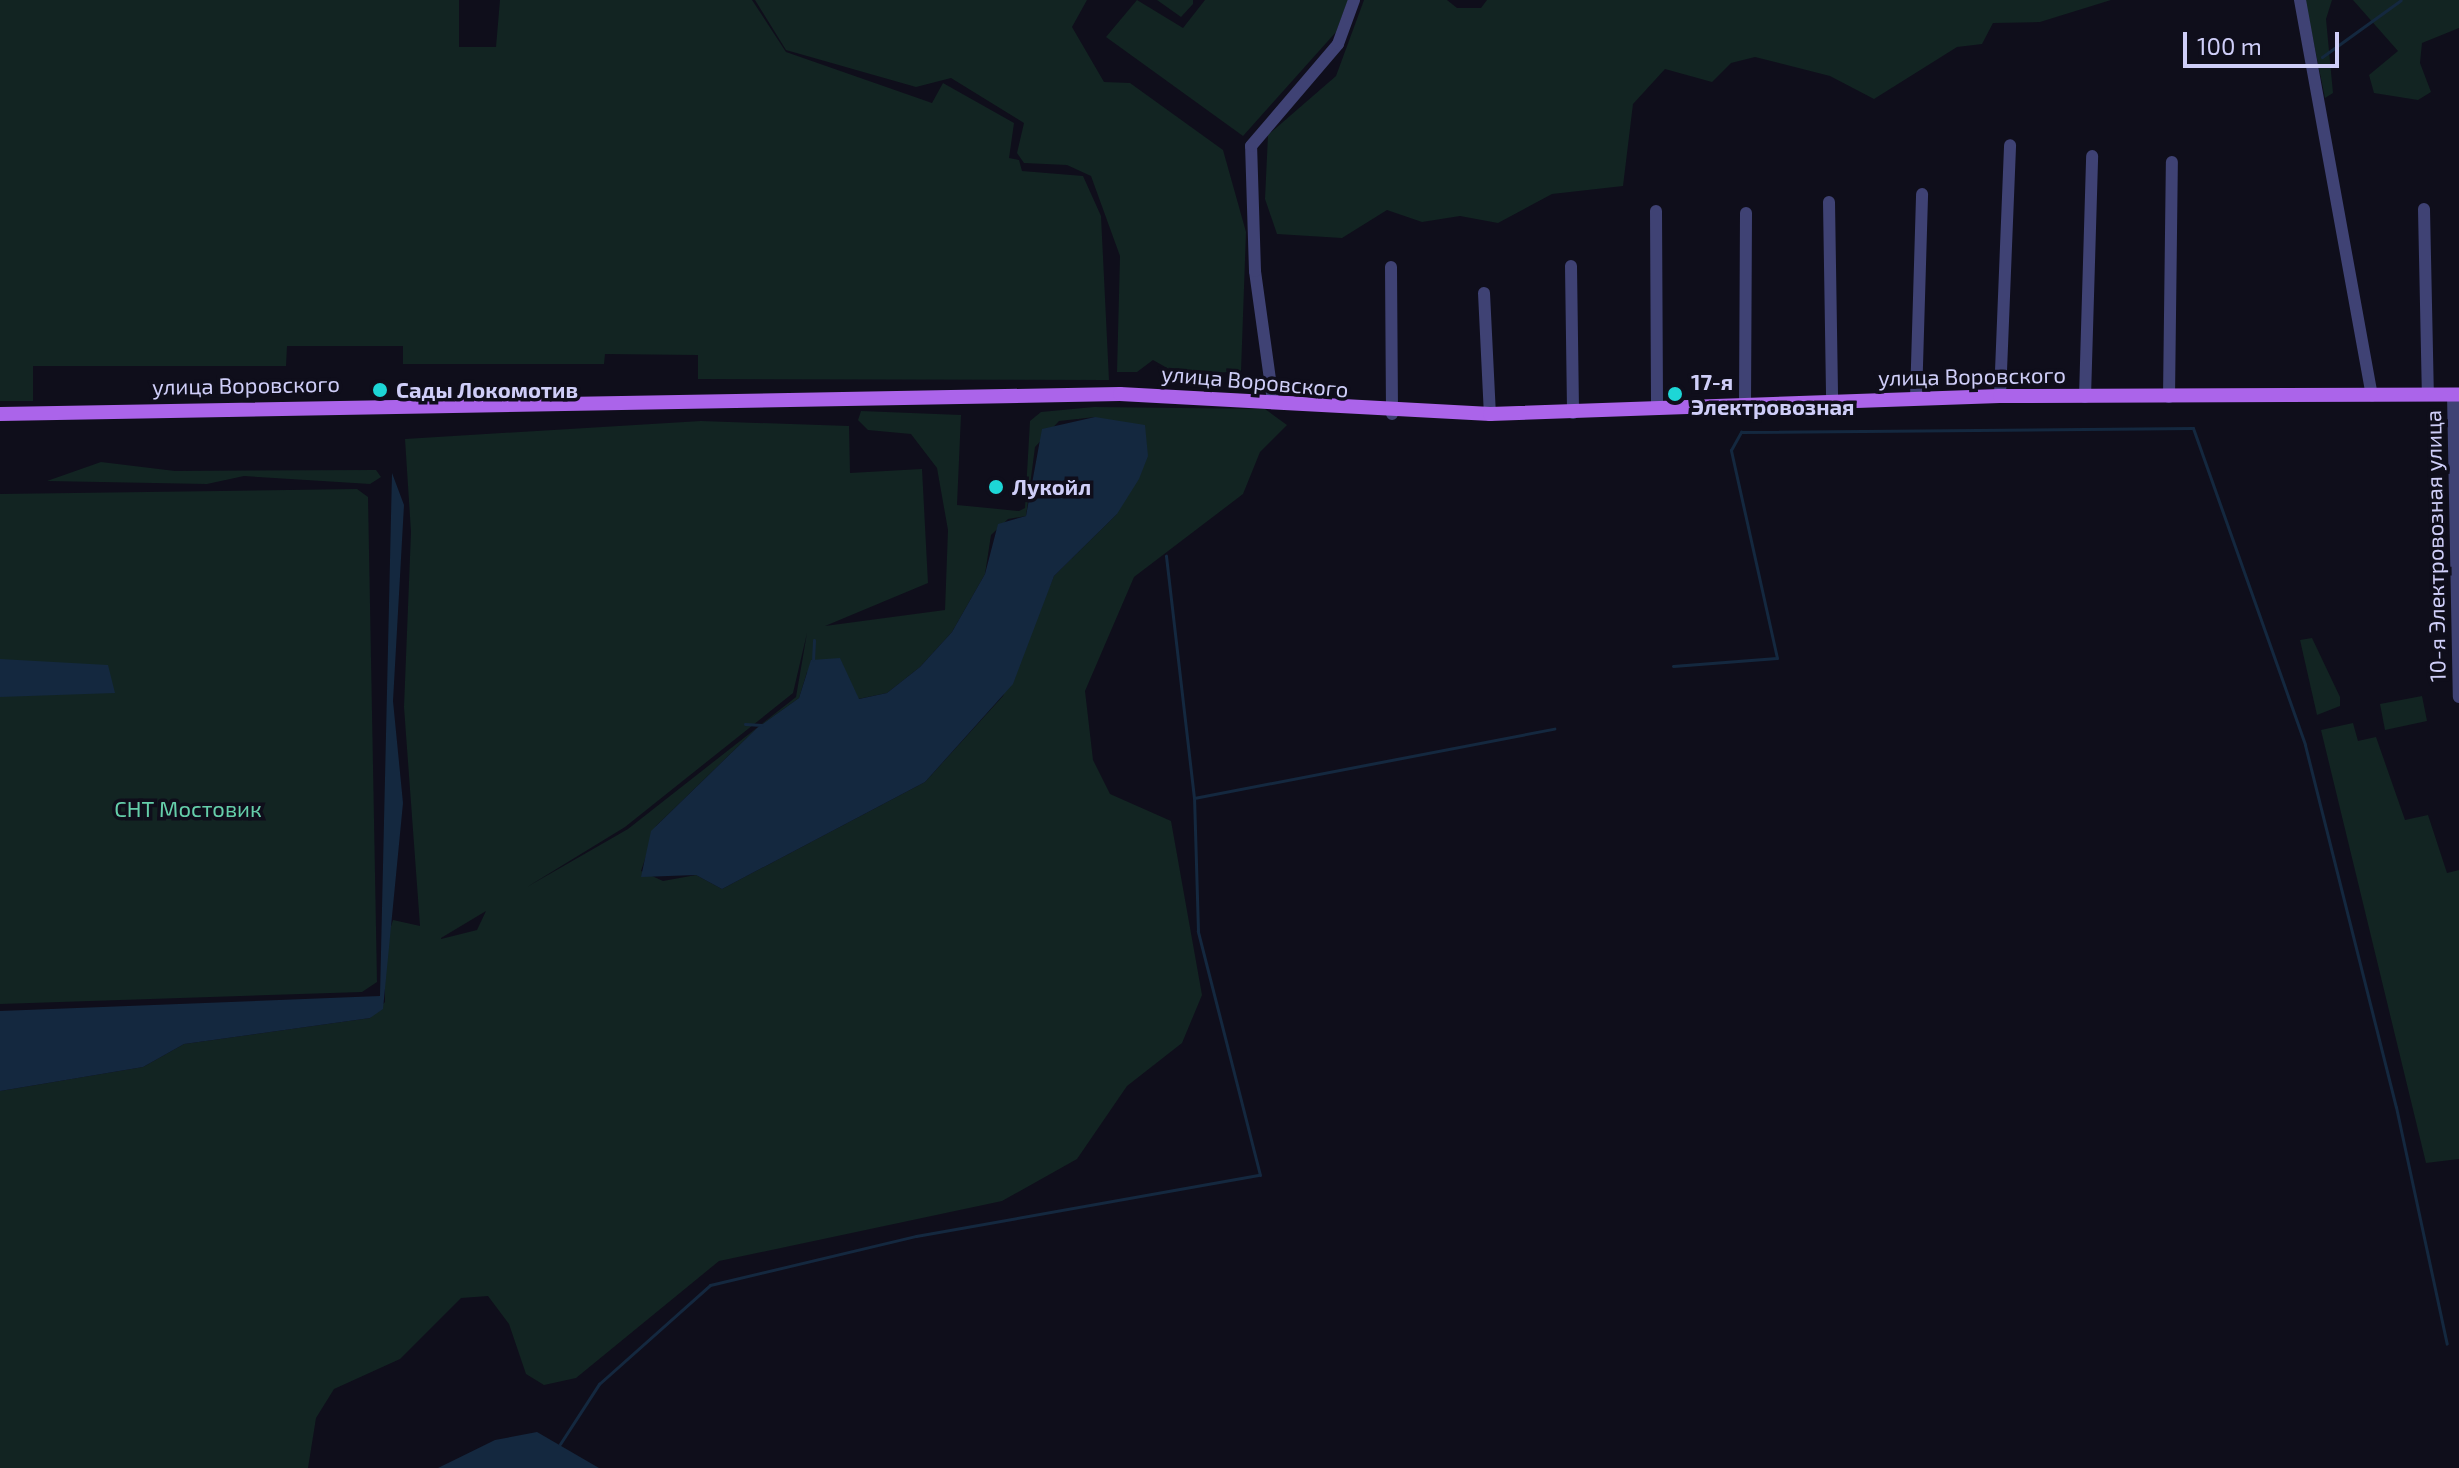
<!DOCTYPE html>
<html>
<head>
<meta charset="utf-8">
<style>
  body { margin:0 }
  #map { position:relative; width:2459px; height:1468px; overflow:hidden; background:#0f0e1b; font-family:"Exo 2",sans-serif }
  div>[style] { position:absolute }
  .green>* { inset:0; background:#122422 }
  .water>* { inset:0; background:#14283f }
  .stream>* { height:3px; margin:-1.5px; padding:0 1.5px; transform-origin:1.5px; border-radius:1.5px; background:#14283f }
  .minor>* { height:12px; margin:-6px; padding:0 6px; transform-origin:6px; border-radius:6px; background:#3f4274 }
  .major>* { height:14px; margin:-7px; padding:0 7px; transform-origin:7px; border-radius:7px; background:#ab64ea }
  .dots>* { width:22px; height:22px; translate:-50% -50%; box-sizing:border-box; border:4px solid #0f0e1b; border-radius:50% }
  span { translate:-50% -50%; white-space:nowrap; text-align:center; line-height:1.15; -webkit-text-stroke:7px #0f0e1b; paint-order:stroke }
  .street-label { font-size:22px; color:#cfcef8 }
  .poi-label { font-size:22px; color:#cfcef8; font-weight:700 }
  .left { translate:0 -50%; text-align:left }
  .park-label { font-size:22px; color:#65ceaa }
  .scale { position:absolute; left:2183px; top:32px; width:156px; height:36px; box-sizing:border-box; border:4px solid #cfcef8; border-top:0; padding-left:10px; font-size:24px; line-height:28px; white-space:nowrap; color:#cfcef8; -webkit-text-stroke:6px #0f0e1b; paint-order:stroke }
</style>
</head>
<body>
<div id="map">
  <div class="green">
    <i style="clip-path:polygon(0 0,459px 0,459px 47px,496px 47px,500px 0,752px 0,786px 52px,932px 103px,943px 83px,1014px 123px,1009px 158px,1019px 160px,1022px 171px,1083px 176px,1101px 216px,1109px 380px,698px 379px,698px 355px,605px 354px,604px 364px,403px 364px,403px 346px,287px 346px,286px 366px,33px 366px,33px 401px,0 401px)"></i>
    <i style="clip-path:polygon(755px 0,1087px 0,1072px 27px,1104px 82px,1130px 83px,1223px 150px,1246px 232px,1241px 372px,1176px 373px,1153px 360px,1137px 372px,1117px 372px,1120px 256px,1091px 176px,1067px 165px,1024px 163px,1017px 153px,1024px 123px,951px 78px,916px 87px,786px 50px)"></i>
    <i style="clip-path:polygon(1137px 0,1183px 28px,1205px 0,1348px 0,1336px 32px,1243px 136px,1106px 37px)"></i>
    <i style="clip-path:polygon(1157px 0,1193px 0,1193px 4px,1181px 17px)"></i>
    <i style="clip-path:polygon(1364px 0,1447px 0,1457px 8px,1481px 8px,1487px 0,2111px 0,2040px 22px,1993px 23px,1982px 44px,1957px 47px,1874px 99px,1830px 76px,1755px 57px,1731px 63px,1712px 82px,1665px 69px,1633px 104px,1623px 186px,1552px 194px,1498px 223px,1460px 216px,1422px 222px,1387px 210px,1342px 238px,1277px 234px,1265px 199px,1268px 135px,1336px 76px)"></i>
    <i style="clip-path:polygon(2305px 0,2332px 0,2326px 19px,2333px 93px,2325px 98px)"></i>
    <i style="clip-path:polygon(2353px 0,2459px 0,2459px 28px,2422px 43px,2420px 63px,2431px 92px,2418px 100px,2374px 93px,2369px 75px,2398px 51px)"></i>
    <i style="clip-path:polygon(evenodd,1094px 407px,1265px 409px,1287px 425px,1260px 452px,1243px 494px,1134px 577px,1085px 691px,1093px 760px,1110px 794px,1171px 821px,1202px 995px,1182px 1043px,1127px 1086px,1077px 1159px,1002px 1201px,719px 1261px,576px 1378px,544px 1385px,526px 1374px,509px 1324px,488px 1296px,461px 1298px,400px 1359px,334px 1389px,316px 1418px,308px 1468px,0 1468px,0 1091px,143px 1067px,184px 1044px,370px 1018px,385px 1002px,385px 946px,393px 920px,420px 926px,404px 707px,411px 532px,405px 439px,701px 421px,849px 426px,850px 473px,922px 469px,928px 583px,825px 626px,945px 610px,948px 530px,937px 468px,911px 434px,868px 430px,858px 420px,861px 411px,961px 415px,957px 505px,1019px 511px,1025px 508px,1030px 421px,1041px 412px,1094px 407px,1095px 417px,1117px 514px,1054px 576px,1003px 696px,925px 782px,722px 889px,696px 875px,663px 881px,641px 871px,656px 826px,757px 728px,799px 698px,807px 672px,849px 684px,858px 699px,887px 693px,920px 667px,952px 632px,985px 574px,991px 535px,1008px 519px,1026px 516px,1035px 447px,1059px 421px,1095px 417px,1094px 407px,807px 633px,796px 697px,628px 829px,527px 887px,625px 827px,793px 693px,807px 633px,1094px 407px,486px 911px,477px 930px,441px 939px,441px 938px,486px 911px)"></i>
    <i style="clip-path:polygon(101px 462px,175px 471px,376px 470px,381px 477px,370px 484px,244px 476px,207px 484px,47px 481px)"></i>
    <i style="clip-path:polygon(357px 489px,368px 497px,377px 982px,362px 992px,0 1004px,0 494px)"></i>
    <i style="clip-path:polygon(2312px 638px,2340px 697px,2340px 706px,2317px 715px,2300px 640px)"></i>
    <i style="clip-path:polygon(2422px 696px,2427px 721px,2385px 730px,2380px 704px)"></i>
    <i style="clip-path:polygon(2353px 723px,2358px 741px,2376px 737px,2405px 820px,2428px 815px,2447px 873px,2459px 870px,2459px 1159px,2426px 1163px,2321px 730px)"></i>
  </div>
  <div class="water">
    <i style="clip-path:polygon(1095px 417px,1145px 425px,1148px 456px,1139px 479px,1117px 514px,1054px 576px,1013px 684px,925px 782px,722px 889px,696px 875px,641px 877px,651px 831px,757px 728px,799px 698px,811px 660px,840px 658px,859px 699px,887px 693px,920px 667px,952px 632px,985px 574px,998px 524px,1026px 516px,1042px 429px)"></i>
    <i style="clip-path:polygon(392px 473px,404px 505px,393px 701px,403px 803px,383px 1009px,370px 1018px,184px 1044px,143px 1067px,0 1091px,0 1011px,380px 996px)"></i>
    <i style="clip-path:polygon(0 659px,108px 665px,115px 693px,0 697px)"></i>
    <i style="clip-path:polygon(537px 1432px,599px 1468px,438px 1468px,495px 1440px)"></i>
  </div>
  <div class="stream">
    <i style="left:2322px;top:57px;width:97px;rotate:-35.8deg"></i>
    <i style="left:813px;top:660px;width:20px;rotate:-87deg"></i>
    <i style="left:1673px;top:666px;width:104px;rotate:-4.4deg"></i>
    <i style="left:1777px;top:658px;width:213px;rotate:-102.5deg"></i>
    <i style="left:1731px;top:450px;width:21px;rotate:-61deg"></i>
    <i style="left:1741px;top:432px;width:452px;rotate:-0.5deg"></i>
    <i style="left:2193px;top:428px;width:336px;rotate:70.5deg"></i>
    <i style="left:2305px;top:745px;width:373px;rotate:75.9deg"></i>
    <i style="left:2396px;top:1107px;width:242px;rotate:77.9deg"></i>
    <i style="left:745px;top:724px;width:17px;rotate:3deg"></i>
    <i style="left:1194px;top:798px;width:367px;rotate:-10.9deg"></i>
    <i style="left:560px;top:1444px;width:72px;rotate:-57deg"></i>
    <i style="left:599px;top:1384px;width:149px;rotate:-41.7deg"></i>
    <i style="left:710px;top:1285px;width:212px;rotate:-13.4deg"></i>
    <i style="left:916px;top:1236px;width:349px;rotate:-10.1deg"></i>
    <i style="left:1260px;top:1175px;width:252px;rotate:-104.3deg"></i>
    <i style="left:1198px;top:931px;width:133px;rotate:-91.7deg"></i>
    <i style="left:1194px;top:798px;width:244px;rotate:-96.6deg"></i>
  </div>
  <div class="minor">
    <i style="left:2300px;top:0;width:402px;rotate:79.7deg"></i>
    <i style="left:1829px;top:202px;width:199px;rotate:89.1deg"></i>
    <i style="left:2424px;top:209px;width:186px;rotate:88.8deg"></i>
    <i style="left:1656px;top:211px;width:198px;rotate:89.7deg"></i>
    <i style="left:1571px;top:266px;width:147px;rotate:89.2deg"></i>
    <i style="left:1391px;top:267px;width:147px;rotate:89.6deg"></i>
    <i style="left:1484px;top:293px;width:121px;rotate:87.2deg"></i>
    <i style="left:2453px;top:394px;width:303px;rotate:88.9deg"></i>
    <i style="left:2000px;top:396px;width:251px;rotate:-87.7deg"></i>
    <i style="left:2085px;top:397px;width:241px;rotate:-88.3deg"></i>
    <i style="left:2169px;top:397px;width:235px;rotate:-89.3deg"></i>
    <i style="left:1916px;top:399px;width:205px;rotate:-88.3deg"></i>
    <i style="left:1273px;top:401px;width:131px;rotate:-97.9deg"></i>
    <i style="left:1255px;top:271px;width:125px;rotate:-91.8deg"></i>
    <i style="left:1251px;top:146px;width:134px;rotate:-49.5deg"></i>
    <i style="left:1338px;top:44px;width:47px;rotate:-70deg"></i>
    <i style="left:1745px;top:405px;width:192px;rotate:-89.7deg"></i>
  </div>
  <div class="major">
    <i style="left:0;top:414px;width:1120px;rotate:-1.02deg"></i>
    <i style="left:1120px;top:394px;width:371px;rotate:3.1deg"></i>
    <i style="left:1490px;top:414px;width:510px;rotate:-2.02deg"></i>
    <i style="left:2000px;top:396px;width:459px;rotate:-0.2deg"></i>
  </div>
  <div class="dots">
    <i style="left:380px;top:390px;background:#1dd6d6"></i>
    <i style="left:1675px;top:394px;background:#1dd6d6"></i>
    <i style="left:996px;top:487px;background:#1dd6d6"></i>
  </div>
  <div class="street-label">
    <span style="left:1972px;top:376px;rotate:-1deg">улица Воровского</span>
    <span style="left:1255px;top:381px;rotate:5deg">улица Воровского</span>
    <span style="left:246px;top:385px;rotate:-1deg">улица Воровского</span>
    <span style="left:2435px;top:546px;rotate:-91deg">10-я Электровозная улица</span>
  </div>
  <div class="poi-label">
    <span class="left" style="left:1691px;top:394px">17-я<br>Электровозная</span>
    <span class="left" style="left:396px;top:390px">Сады Локомотив</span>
    <span class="left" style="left:1012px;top:487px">Лукойл</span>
  </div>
  <div class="park-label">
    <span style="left:188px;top:809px">СНТ Мостовик</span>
  </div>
  <div class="scale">100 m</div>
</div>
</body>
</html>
